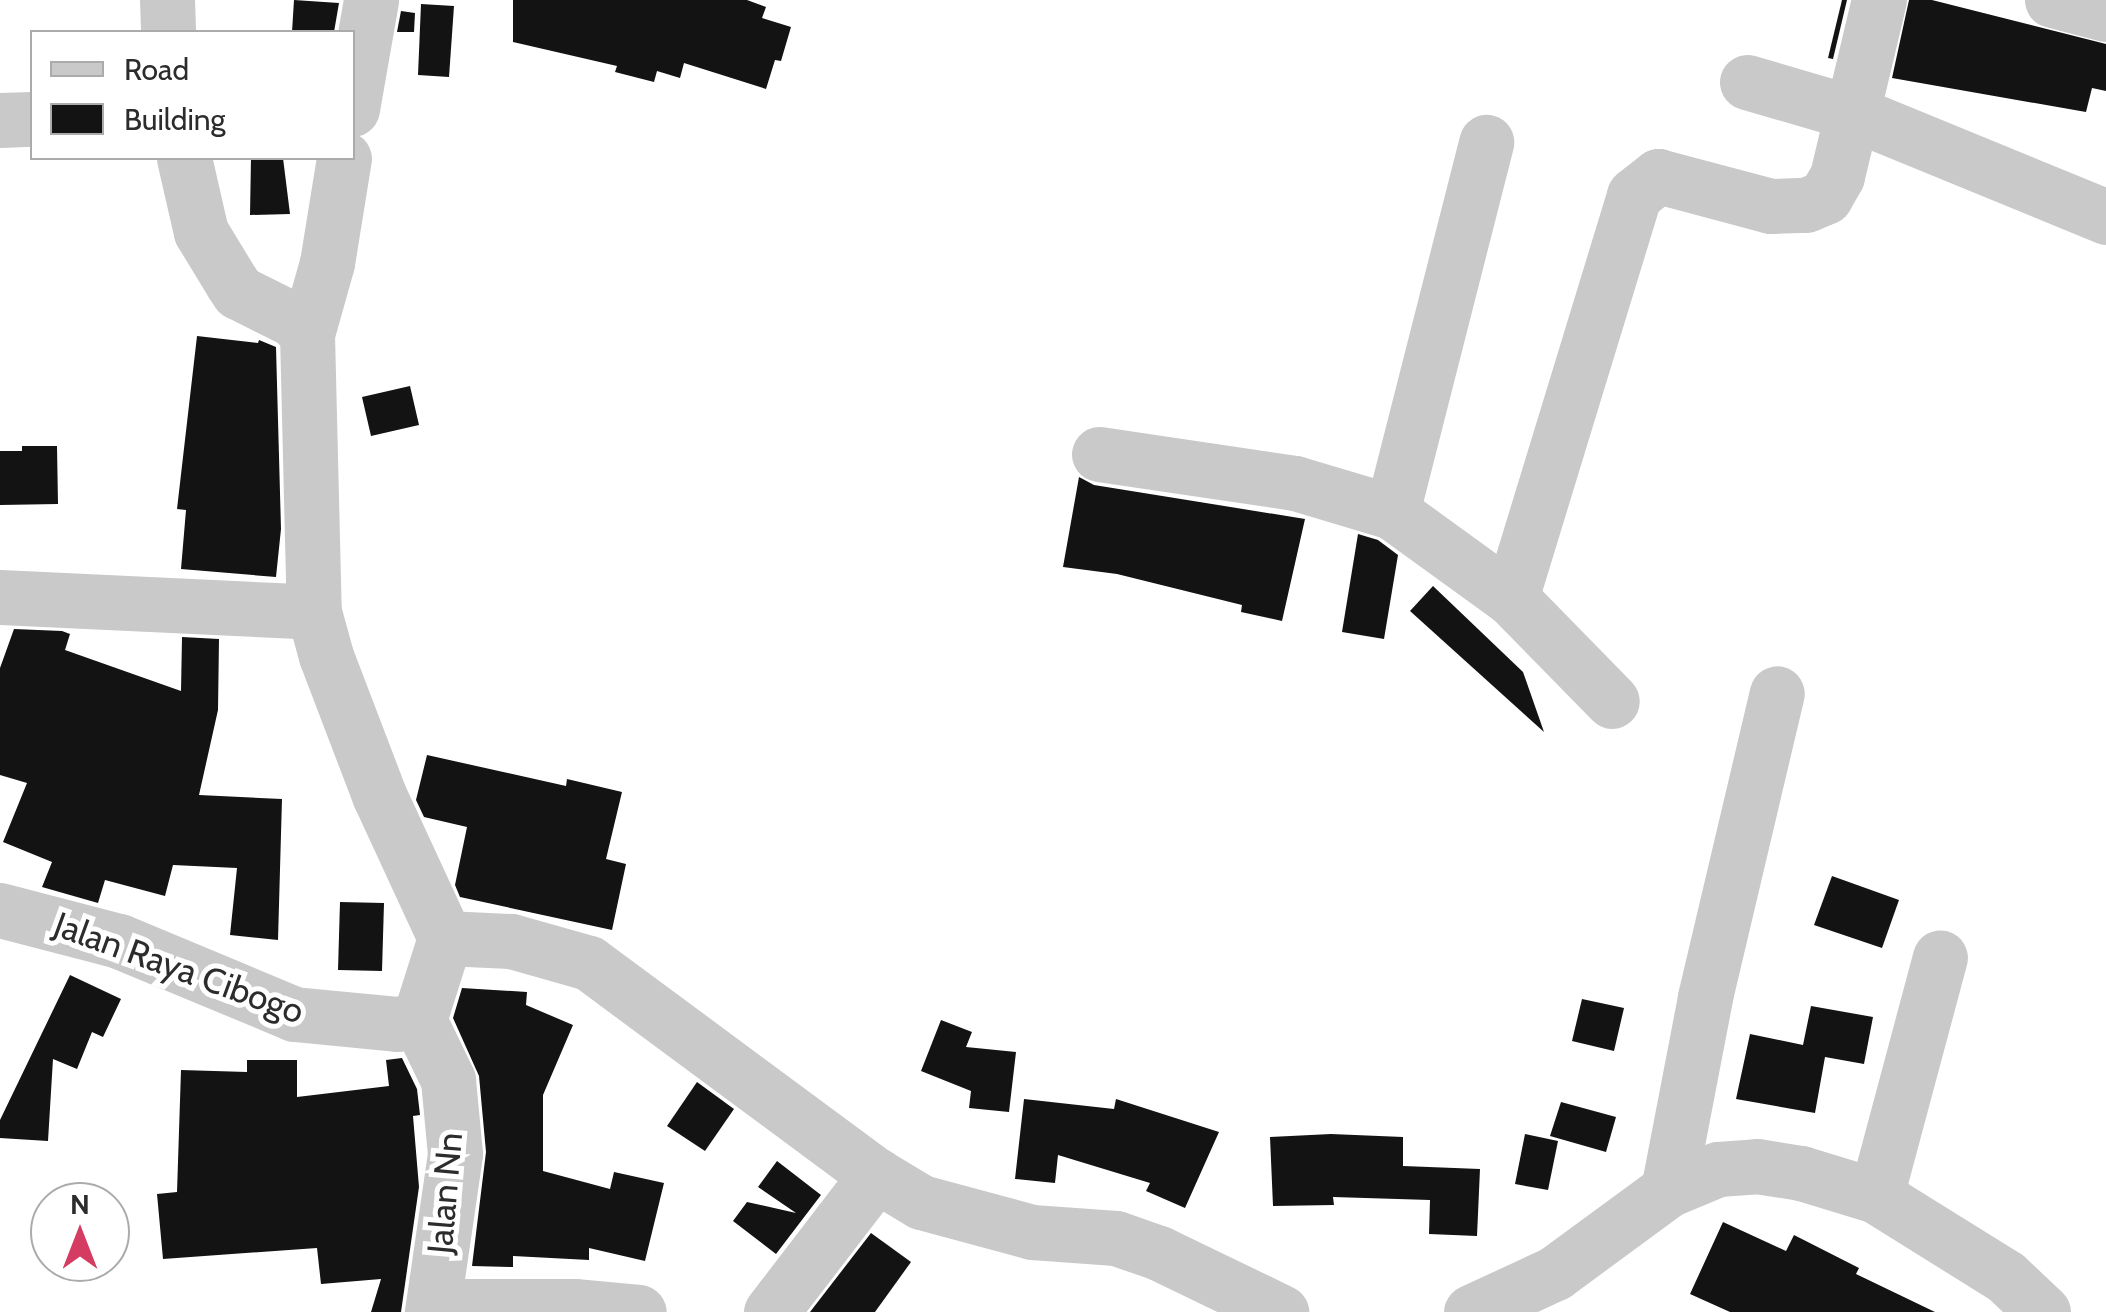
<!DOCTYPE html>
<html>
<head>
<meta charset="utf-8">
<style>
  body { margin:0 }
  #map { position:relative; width:2106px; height:1312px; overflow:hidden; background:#fff; font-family:Cabin,sans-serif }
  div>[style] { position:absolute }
  .building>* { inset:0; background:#131313 }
  .minor>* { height:55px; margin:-27.5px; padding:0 27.5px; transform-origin:27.5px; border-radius:27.5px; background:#c9c9c9 }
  span { translate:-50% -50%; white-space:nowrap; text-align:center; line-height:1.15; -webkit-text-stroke:10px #fff; paint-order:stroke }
  .street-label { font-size:35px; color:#2c2c2c }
  .legend { position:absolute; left:30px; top:30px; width:325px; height:130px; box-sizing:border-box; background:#fff; border:2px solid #ababab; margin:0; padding:12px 18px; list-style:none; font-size:30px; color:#2c2c2c }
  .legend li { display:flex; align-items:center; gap:20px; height:50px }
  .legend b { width:50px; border:2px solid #ababab }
  .north { position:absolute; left:30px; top:1182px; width:100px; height:100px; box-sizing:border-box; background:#fff; border:2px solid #ababab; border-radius:50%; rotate:0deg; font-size:28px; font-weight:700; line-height:40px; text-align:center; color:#2c2c2c }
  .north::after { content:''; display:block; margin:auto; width:35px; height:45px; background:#d43c62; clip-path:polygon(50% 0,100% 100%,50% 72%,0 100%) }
</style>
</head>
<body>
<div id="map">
  <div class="building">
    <i style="clip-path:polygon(294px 0,339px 3px,334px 32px,292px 32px)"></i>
    <i style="clip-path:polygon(513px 0,747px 0,766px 7px,762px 18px,791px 27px,781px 61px,775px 60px,766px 89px,684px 63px,680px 78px,657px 71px,654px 82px,615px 72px,617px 66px,513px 42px)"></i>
    <i style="clip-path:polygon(1842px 0,1847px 0,1833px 59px,1828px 58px)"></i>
    <i style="clip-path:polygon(1909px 0,1932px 0,2106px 44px,2106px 91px,2092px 88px,2086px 112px,1892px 78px)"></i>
    <i style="clip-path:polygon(421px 4px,454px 6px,449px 77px,418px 75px)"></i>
    <i style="clip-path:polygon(401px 11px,415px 13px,414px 32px,397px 32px)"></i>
    <i style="clip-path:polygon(251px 158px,283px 158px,290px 214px,250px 215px)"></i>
    <i style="clip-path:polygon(197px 336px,258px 343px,259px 340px,276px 347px,281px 529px,276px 577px,181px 569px,186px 510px,177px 509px)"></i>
    <i style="clip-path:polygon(410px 386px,419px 425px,371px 436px,362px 397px)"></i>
    <i style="clip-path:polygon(22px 446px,57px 446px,58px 504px,0 505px,0 451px,22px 451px)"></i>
    <i style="clip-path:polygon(1079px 477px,1094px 485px,1305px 519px,1282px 621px,1241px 612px,1242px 605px,1117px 574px,1063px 567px)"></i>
    <i style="clip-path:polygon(1358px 534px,1378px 540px,1398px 555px,1384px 639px,1342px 632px)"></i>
    <i style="clip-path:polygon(1433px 586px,1523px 672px,1544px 732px,1410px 611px)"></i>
    <i style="clip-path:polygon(14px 629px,62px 631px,70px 634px,65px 650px,181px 691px,182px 637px,219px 639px,218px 710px,199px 795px,282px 799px,278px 940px,230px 935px,237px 868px,173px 865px,165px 896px,105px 880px,98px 903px,42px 887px,52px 862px,3px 842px,27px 783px,0 775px,0 668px)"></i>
    <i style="clip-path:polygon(427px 755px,566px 786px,567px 779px,622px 792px,606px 859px,626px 864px,612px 930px,460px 897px,455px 885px,467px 827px,424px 817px,416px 800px)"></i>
    <i style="clip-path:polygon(1832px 876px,1899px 900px,1882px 948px,1814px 925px)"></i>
    <i style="clip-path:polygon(340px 902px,384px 903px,382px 971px,338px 970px)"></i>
    <i style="clip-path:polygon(70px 975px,121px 999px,103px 1037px,92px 1032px,77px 1069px,53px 1059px,48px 1141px,0 1138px,0 1120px)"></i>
    <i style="clip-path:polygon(462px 988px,527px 992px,526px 1005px,573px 1025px,543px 1095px,543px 1171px,610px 1189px,614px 1172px,664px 1183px,645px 1261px,589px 1248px,589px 1260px,513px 1256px,513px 1267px,472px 1266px,486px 1152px,479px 1076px,453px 1018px)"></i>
    <i style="clip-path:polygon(1582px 999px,1624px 1008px,1614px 1051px,1572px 1041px)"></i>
    <i style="clip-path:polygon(1811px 1006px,1873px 1017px,1864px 1064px,1825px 1057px,1815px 1113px,1736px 1099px,1750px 1034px,1803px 1045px)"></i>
    <i style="clip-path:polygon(941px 1020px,972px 1032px,966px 1047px,1016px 1052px,1009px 1112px,969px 1108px,971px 1091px,921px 1071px)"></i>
    <i style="clip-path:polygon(402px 1058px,417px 1089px,420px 1115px,413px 1116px,419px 1187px,401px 1312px,371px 1312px,381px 1279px,321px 1284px,317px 1248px,163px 1259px,157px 1194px,177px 1192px,181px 1070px,247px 1072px,247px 1060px,297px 1060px,297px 1097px,389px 1086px,386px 1060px)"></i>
    <i style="clip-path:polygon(697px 1082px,734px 1109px,705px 1151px,667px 1126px)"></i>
    <i style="clip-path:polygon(1024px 1099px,1114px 1109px,1116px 1099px,1219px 1132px,1185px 1208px,1146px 1191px,1150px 1183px,1058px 1155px,1055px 1183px,1015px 1179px)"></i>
    <i style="clip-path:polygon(1561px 1102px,1616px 1117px,1606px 1152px,1550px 1136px)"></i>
    <i style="clip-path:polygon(1331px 1134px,1403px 1137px,1403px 1166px,1480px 1169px,1477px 1236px,1429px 1234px,1430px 1200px,1333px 1197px,1334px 1205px,1273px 1206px,1270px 1137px)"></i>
    <i style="clip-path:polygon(1525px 1134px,1558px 1141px,1548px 1190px,1515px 1184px)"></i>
    <i style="clip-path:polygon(777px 1161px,821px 1195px,776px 1254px,733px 1221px,747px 1202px,796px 1213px,758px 1187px)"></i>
    <i style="clip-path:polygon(1723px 1222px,1786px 1251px,1794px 1235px,1859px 1268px,1856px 1274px,1935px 1312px,1730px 1312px,1690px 1294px)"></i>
    <i style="clip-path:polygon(871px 1233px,911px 1262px,875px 1312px,810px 1312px)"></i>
  </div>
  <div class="minor">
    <i style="left:167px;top:0;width:32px;rotate:88deg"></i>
    <i style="left:2052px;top:0;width:56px;rotate:14.5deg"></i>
    <i style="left:1747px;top:82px;width:110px;rotate:16.3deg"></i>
    <i style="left:1853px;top:113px;width:274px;rotate:22.3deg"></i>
    <i style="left:352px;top:109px;width:111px;rotate:-80.1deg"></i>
    <i style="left:0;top:120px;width:32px;rotate:-2deg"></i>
    <i style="left:184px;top:158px;width:76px;rotate:77.1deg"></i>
    <i style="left:201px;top:232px;width:60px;rotate:58.7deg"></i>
    <i style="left:232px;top:283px;width:11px;rotate:56deg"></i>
    <i style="left:238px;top:292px;width:63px;rotate:26.6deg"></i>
    <i style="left:294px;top:320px;width:19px;rotate:47deg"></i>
    <i style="left:307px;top:334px;width:278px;rotate:88.6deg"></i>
    <i style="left:314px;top:612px;width:46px;rotate:74.7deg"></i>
    <i style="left:326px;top:656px;width:149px;rotate:69.1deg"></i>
    <i style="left:379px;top:795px;width:157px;rotate:65.2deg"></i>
    <i style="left:445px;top:938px;width:86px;rotate:107.6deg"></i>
    <i style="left:307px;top:334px;width:74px;rotate:-74.3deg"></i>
    <i style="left:327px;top:263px;width:106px;rotate:-80.8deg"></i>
    <i style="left:1099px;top:454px;width:198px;rotate:8.4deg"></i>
    <i style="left:1295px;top:483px;width:101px;rotate:16.6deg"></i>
    <i style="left:1392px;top:512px;width:147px;rotate:35.9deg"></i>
    <i style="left:1511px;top:598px;width:144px;rotate:45.6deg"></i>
    <i style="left:1392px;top:512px;width:382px;rotate:-75.7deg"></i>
    <i style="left:0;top:597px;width:314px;rotate:2.7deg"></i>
    <i style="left:1511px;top:598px;width:421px;rotate:-73deg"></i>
    <i style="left:1634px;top:195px;width:31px;rotate:-38deg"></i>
    <i style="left:1658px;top:176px;width:117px;rotate:14.9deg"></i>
    <i style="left:1771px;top:206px;width:35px;rotate:-2deg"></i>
    <i style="left:1806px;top:205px;width:21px;rotate:-23deg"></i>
    <i style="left:1825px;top:197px;width:24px;rotate:-60deg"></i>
    <i style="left:1837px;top:176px;width:181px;rotate:-76.6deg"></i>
    <i style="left:0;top:910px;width:123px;rotate:14.6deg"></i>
    <i style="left:119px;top:941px;width:190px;rotate:22.6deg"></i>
    <i style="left:294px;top:1014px;width:103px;rotate:5.5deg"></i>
    <i style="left:397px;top:1024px;width:22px;rotate:-10deg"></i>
    <i style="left:445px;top:938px;width:66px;rotate:2.6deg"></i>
    <i style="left:511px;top:941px;width:81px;rotate:15.8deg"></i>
    <i style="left:589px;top:963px;width:357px;rotate:36.5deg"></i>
    <i style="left:876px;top:1175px;width:52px;rotate:31deg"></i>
    <i style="left:921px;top:1202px;width:115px;rotate:15.1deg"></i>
    <i style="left:1032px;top:1232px;width:84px;rotate:4.1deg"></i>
    <i style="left:1116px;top:1238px;width:46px;rotate:19.2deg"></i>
    <i style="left:1159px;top:1253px;width:136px;rotate:25.8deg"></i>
    <i style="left:419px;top:1020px;width:67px;rotate:64.2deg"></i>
    <i style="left:448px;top:1080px;width:74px;rotate:84.6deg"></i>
    <i style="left:455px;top:1154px;width:160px;rotate:98.3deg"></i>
    <i style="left:1668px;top:1190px;width:197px;rotate:-79.1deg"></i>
    <i style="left:1705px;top:997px;width:312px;rotate:-76.7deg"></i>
    <i style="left:1876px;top:1196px;width:247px;rotate:-75deg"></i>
    <i style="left:433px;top:1306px;width:141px"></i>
    <i style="left:574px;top:1306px;width:65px;rotate:5.3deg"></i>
    <i style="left:771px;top:1312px;width:173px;rotate:-52.5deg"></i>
    <i style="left:1471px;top:1312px;width:93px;rotate:-24.9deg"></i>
    <i style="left:1555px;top:1273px;width:140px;rotate:-36.3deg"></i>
    <i style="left:1668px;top:1190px;width:54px;rotate:-22.8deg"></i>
    <i style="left:1718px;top:1169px;width:39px;rotate:-4deg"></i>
    <i style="left:1757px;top:1166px;width:45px;rotate:9deg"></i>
    <i style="left:1801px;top:1173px;width:78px;rotate:17deg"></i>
    <i style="left:1876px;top:1196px;width:153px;rotate:31.9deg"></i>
    <i style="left:2006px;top:1277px;width:51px;rotate:43.4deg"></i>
  </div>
  <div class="street-label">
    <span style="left:179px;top:968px;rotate:20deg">Jalan Raya Cibogo</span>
    <span style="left:445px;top:1193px;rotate:-85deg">Jalan Nn</span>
  </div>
  <ul class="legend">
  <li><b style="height:12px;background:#c9c9c9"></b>Road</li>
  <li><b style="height:28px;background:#131313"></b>Building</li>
  </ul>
  <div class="north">N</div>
</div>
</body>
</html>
